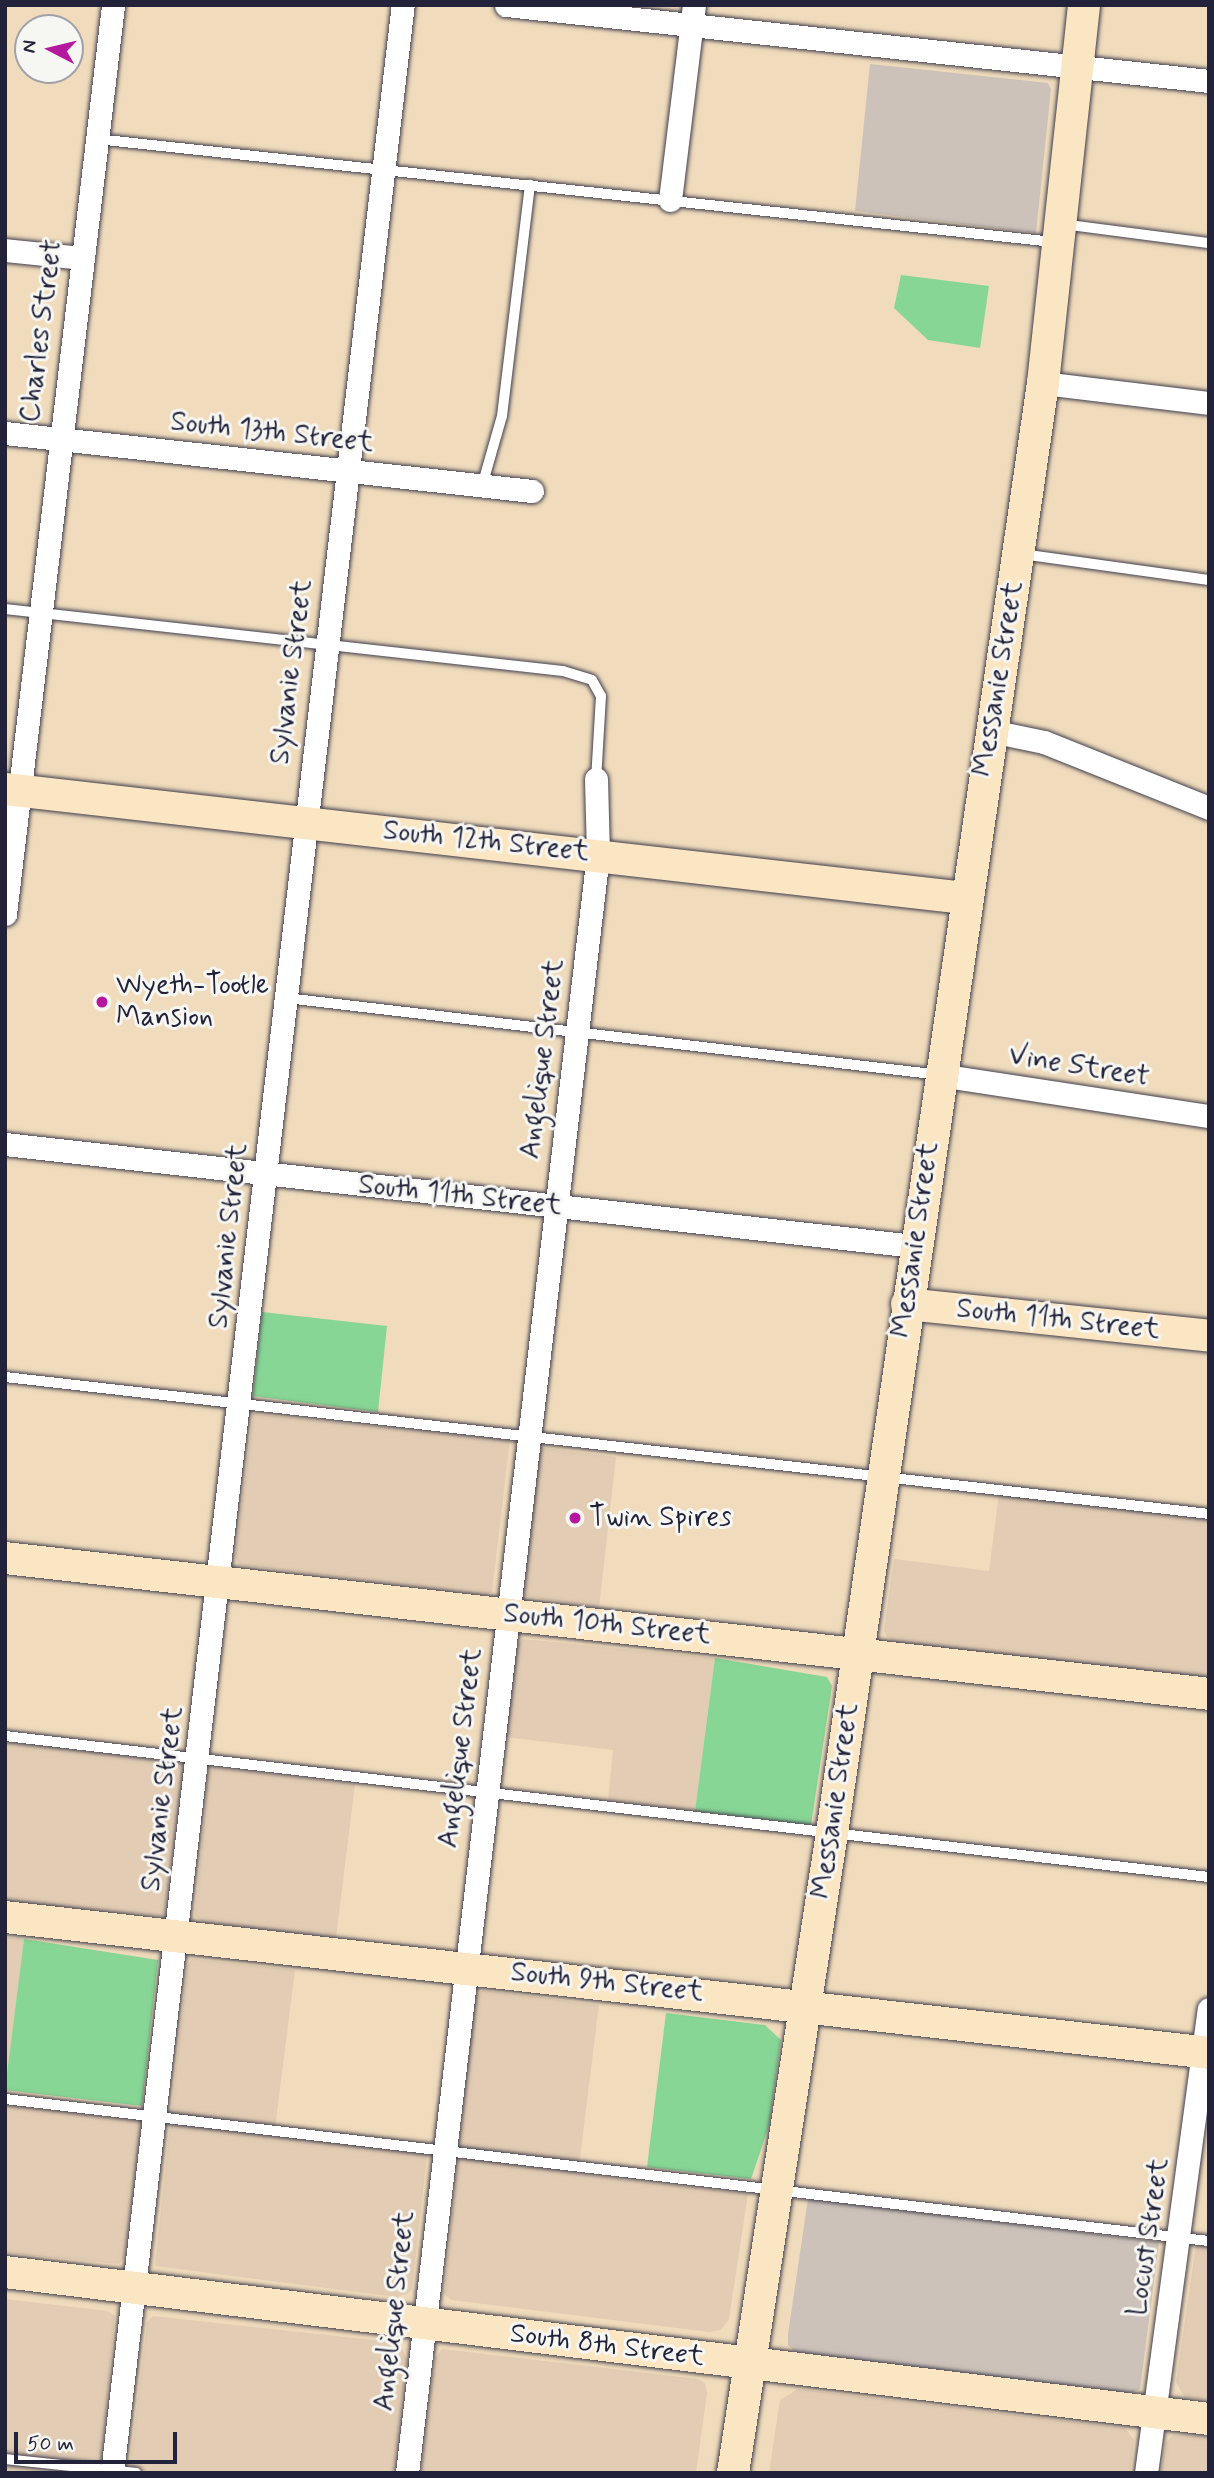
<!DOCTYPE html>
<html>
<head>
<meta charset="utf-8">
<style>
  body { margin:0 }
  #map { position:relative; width:1214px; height:2478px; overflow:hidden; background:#f0dcbc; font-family:Mynerve,sans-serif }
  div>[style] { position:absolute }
  .built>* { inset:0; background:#e2ccb3 }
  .industrial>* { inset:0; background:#ccc2b9 }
  .green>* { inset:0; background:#87d695 }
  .roads { filter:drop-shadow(0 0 2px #413e4e) drop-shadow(0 0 2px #413e4e) }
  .lane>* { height:10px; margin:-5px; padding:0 5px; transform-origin:5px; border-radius:5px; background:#fff }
  .street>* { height:23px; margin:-11.5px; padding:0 11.5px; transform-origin:11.5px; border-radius:11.5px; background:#fff }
  .secondary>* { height:32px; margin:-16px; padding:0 16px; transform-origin:16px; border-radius:16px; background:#fbe6c4 }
  .dots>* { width:19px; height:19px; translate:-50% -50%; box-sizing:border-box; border:4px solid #f6f6f2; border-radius:50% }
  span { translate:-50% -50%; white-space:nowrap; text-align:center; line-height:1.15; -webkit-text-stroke:6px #f6f6f2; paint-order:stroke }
  .street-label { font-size:28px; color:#22223b }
  .poi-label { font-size:28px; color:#22223b }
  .left { translate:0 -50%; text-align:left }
  .frame { position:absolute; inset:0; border:7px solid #22223b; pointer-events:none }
  .north { position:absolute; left:14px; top:14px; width:70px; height:70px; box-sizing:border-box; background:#f6f6f2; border:2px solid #a1a1a9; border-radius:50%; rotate:277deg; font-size:19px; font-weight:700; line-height:28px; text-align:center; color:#22223b }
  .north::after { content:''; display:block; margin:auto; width:24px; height:32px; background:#b5179e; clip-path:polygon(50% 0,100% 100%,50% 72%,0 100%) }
  .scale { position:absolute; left:14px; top:2432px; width:163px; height:32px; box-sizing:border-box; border:4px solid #22223b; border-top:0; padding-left:9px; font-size:21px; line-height:24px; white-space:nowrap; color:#22223b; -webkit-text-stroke:5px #f6f6f2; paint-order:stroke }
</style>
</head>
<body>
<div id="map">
  <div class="built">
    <i style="clip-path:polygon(253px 1414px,510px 1440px,492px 1592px,486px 1595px,239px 1565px,235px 1557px)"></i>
    <i style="clip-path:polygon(538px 1447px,616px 1457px,599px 1608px,524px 1596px)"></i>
    <i style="clip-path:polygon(999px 1494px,1209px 1519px,1209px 1679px,897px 1642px,887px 1637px,884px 1630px,894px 1559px,989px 1571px)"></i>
    <i style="clip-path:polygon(522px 1639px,715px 1658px,695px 1811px,608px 1800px,613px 1750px,506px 1737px,517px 1645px)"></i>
    <i style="clip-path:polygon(5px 1742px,184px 1763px,164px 1916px,5px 1902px)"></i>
    <i style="clip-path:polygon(209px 1767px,355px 1784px,336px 1938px,204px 1922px,195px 1916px)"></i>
    <i style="clip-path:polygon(5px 1937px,24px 1939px,5px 2092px)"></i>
    <i style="clip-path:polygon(192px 1959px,295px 1970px,274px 2136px,427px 2154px,412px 2289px,407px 2294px,397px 2297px,155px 2266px,187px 1966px)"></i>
    <i style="clip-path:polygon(483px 1990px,599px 2005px,578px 2174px,748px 2194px,729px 2319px,721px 2330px,709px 2332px,451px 2300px,444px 2294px,475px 1997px)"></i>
    <i style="clip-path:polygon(5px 2105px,141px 2121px,125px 2256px,119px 2264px,5px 2253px)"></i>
    <i style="clip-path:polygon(1196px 2245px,1209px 2247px,1209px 2400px,1185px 2398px,1176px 2382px)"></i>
    <i style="clip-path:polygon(5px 2299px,108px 2311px,115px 2316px,100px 2473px,5px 2473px)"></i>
    <i style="clip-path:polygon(153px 2316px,399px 2343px,407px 2359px,393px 2473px,129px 2473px,147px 2322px)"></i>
    <i style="clip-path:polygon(442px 2349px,698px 2379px,705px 2383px,707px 2393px,696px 2473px,421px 2473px,435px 2358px)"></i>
    <i style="clip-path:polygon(798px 2389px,1125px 2428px,1134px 2440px,1130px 2473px,769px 2473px,780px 2400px)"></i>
    <i style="clip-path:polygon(1187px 2434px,1209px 2437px,1209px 2473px,1161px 2473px,1166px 2442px,1172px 2436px)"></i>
  </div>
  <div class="industrial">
    <i style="clip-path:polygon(870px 64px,1048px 83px,1051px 89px,1036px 233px,855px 211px)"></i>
    <i style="clip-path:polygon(808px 2199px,1159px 2242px,1140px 2389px,1132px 2393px,795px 2352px,788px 2345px,788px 2334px)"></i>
  </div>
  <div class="green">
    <i style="clip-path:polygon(901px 275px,989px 286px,980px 348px,928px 340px,894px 308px)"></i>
    <i style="clip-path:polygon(262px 1312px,387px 1326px,378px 1412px,253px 1396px)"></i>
    <i style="clip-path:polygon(715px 1658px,827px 1677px,832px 1686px,811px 1825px,695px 1811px)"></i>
    <i style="clip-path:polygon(24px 1939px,158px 1960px,142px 2106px,5px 2090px)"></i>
    <i style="clip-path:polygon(666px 2013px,765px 2025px,781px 2040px,769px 2126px,751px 2179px,647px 2167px)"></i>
  </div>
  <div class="roads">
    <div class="lane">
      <i style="left:96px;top:139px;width:964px;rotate:6.14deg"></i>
      <i style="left:1062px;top:224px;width:148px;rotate:7.4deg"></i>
      <i style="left:482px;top:486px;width:73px;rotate:-74.1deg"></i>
      <i style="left:502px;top:416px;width:233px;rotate:-83.1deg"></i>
      <i style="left:1021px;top:554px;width:190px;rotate:7.9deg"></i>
      <i style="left:5px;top:609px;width:561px;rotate:6.34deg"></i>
      <i style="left:563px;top:671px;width:30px;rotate:17deg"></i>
      <i style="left:592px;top:680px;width:18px;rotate:61deg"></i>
      <i style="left:601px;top:696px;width:83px;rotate:93.4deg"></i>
      <i style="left:286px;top:998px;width:659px;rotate:6.71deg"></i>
      <i style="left:5px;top:1377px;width:1212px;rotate:6.49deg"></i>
      <i style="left:5px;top:1736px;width:1212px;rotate:6.68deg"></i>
      <i style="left:5px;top:2099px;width:1212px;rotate:6.73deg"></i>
      <i style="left:5px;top:2459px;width:132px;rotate:6.1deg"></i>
    </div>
    <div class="street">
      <i style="left:506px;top:5px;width:707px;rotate:6.17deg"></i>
      <i style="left:670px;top:200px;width:196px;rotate:-83deg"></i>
      <i style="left:5px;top:250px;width:77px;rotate:5.9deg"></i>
      <i style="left:1043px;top:383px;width:167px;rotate:6.9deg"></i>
      <i style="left:5px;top:433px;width:530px;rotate:6.28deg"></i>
      <i style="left:991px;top:731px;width:54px;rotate:11.7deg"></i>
      <i style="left:1044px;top:742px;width:178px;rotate:21.8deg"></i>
      <i style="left:5px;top:914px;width:915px;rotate:-83.22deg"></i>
      <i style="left:940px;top:1075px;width:272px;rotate:8.7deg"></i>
      <i style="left:5px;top:1144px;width:916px;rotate:6.4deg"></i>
      <i style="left:112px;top:2473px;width:2485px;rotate:-83.28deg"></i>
      <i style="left:407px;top:2473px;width:1629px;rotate:-83.27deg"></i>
      <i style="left:598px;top:855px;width:76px;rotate:-91.5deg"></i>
      <i style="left:1146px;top:2473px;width:468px;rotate:-82.3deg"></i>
    </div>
    <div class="secondary">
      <i style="left:5px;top:789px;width:966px;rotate:6.48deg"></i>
      <i style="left:907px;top:1304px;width:304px;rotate:6deg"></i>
      <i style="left:5px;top:1558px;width:1212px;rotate:6.44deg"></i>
      <i style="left:5px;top:1917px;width:1212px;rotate:6.44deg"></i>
      <i style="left:5px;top:2272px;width:1213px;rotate:6.96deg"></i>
      <i style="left:733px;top:2473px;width:648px;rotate:-81.21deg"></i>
      <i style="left:832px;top:1833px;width:1465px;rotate:-81.72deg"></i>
      <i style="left:1043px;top:383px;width:380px;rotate:-83.8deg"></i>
    </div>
  </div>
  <div class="dots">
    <i style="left:102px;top:1002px;background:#b5179e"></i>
    <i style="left:575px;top:1518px;background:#b5179e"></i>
  </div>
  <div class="street-label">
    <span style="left:42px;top:331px;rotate:-83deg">Charles Street</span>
    <span style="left:272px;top:433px;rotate:6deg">South 13th Street</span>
    <span style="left:292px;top:672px;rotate:-83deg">Sylvanie Street</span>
    <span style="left:999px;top:679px;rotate:-81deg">Messanie Street</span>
    <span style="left:486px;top:842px;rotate:6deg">South 12th Street</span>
    <span style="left:543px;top:1059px;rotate:-83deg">Angelique Street</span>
    <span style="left:1079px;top:1067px;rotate:9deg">Vine Street</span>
    <span style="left:460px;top:1196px;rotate:6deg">South 11th Street</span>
    <span style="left:229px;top:1236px;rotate:-84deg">Sylvanie Street</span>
    <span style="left:916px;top:1240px;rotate:-82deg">Messanie Street</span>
    <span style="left:1058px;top:1320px;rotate:6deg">South 11th Street</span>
    <span style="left:607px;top:1625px;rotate:6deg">South 10th Street</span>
    <span style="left:461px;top:1748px;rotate:-83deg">Angelique Street</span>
    <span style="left:163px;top:1799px;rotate:-83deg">Sylvanie Street</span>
    <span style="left:836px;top:1801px;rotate:-82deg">Messanie Street</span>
    <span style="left:607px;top:1983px;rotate:6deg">South 9th Street</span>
    <span style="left:1149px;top:2237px;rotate:-82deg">Locust Street</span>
    <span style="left:395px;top:2311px;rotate:-84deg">Angelique Street</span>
    <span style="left:607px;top:2346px;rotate:7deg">South 8th Street</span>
  </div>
  <div class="poi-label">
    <span class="left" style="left:116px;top:1002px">Wyeth-Tootle<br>Mansion</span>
    <span class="left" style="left:589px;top:1518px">Twin Spires</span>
  </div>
  <div class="frame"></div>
  <div class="north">N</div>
  <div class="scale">50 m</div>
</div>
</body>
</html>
